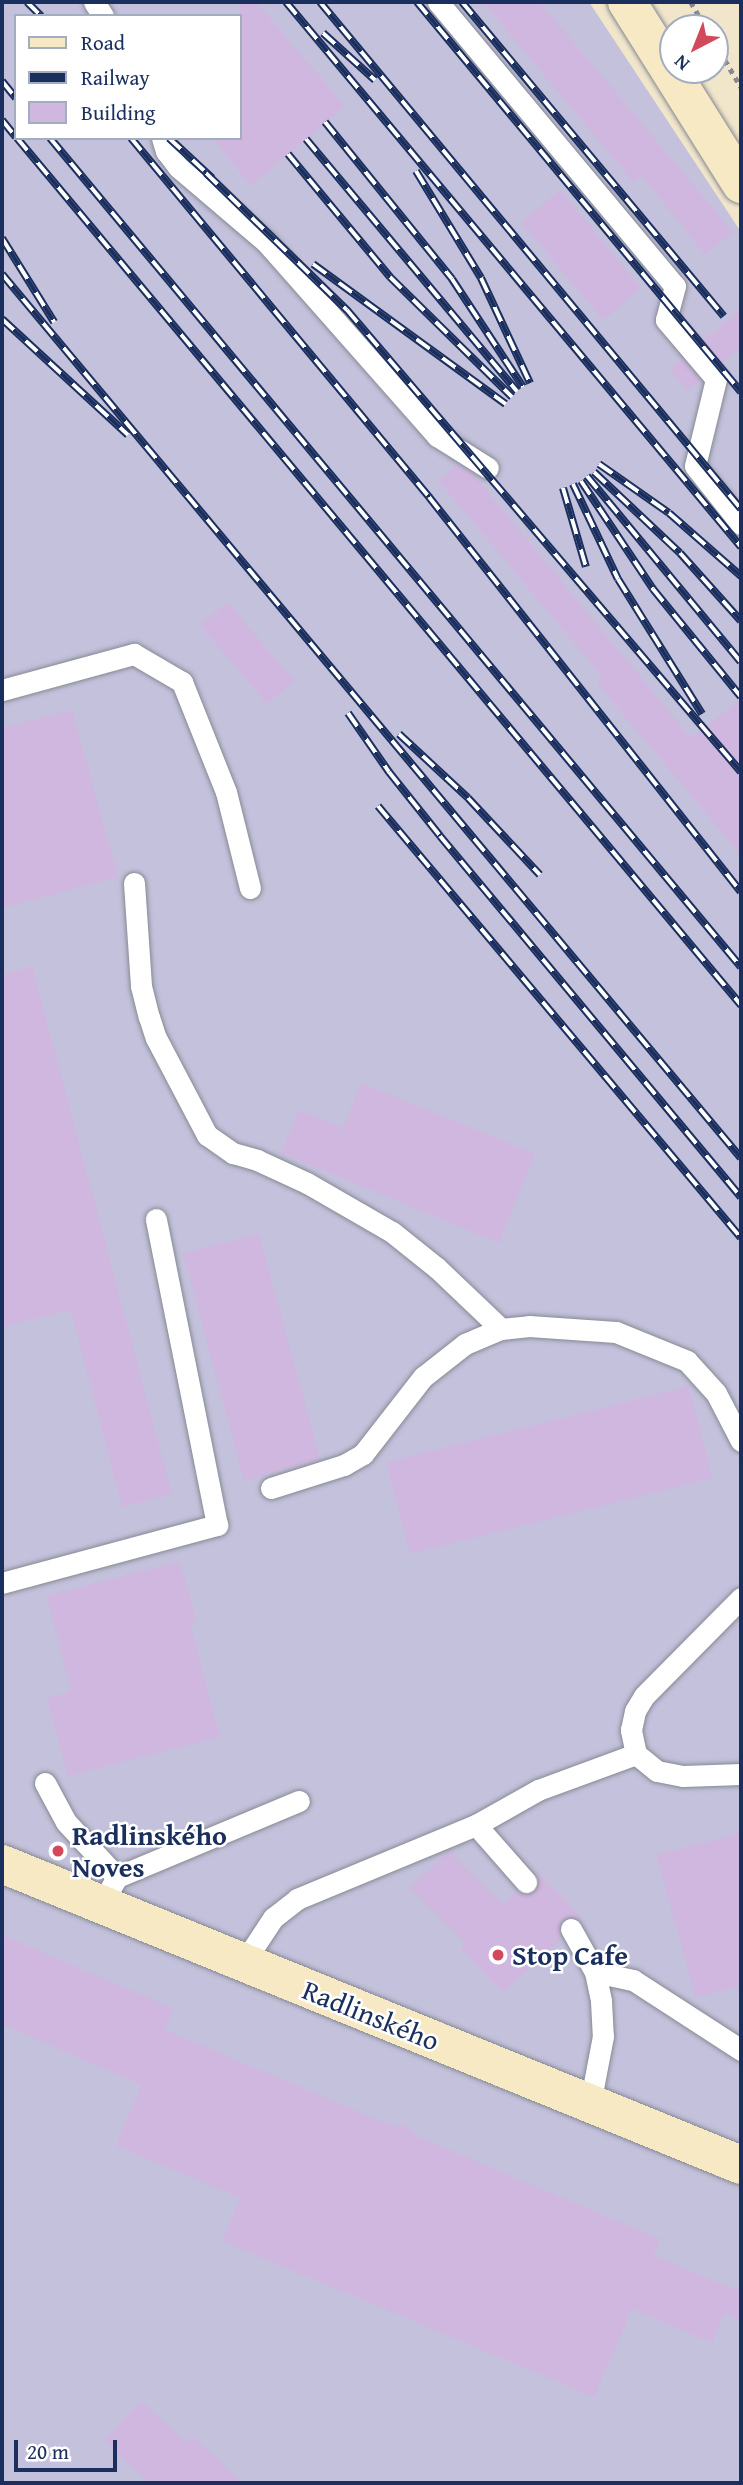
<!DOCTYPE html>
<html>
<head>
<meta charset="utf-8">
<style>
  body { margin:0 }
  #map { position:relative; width:743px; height:2485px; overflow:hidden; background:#f1e5ca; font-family:"Gentium Book Plus",serif }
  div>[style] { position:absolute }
  .industrial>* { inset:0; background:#c3c1db }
  .building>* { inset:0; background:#d0b7df }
  .path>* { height:4.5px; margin-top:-2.25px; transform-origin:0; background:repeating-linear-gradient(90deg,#868a94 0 5px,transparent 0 10px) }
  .roads { filter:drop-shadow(0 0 2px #868a94) drop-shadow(0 0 2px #868a94) }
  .lane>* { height:21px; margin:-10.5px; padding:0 10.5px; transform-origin:10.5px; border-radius:10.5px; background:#fff }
  .secondary>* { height:38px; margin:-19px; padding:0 19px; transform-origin:19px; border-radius:19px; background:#f7e9c3 }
  .rail>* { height:8px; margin-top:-4px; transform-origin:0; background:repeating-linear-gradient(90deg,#fff 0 16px,#1b2f5e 0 32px); box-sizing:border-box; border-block:2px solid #1b2f5e }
  .dots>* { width:19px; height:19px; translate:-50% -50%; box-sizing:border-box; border:4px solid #fff; border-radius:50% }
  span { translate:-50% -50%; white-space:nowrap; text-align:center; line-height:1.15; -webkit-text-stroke:5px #fff; paint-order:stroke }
  .poi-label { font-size:28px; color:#1b2f5e; font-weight:700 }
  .left { translate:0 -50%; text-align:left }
  .street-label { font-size:28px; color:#1b2f5e }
  .frame { position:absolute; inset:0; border:4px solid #1b2f5e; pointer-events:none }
  .legend { position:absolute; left:14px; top:14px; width:228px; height:126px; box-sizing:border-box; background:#fff; border:2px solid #a4acbf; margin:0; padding:9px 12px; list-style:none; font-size:21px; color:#1b2f5e }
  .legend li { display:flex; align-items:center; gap:14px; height:35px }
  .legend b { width:35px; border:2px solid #a4acbf }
  .north { position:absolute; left:659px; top:14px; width:70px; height:70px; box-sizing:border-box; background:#fff; border:2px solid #a4acbf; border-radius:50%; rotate:222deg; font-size:19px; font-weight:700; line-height:28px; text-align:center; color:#1b2f5e }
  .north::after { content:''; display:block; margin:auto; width:24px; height:32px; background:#d1495b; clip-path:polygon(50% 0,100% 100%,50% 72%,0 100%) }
  .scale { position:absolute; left:14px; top:2440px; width:103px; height:32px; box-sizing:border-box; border:4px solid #1b2f5e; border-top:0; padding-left:9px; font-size:21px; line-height:24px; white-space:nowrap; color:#1b2f5e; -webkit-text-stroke:5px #fff; paint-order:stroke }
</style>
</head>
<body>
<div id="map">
  <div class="industrial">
    <i style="clip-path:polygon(evenodd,2px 2px,589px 2px,741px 232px,741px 2483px,2px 2483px,2px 2px,16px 16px,240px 16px,240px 138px,16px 138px,16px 16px)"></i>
  </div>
  <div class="building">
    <i style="clip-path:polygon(240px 2px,256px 2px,345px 106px,251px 185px,212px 138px,240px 138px)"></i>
    <i style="clip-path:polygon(483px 2px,540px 2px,733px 232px,705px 255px,642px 176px,634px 183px)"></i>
    <i style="clip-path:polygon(560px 190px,641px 288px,603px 320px,521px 222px)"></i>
    <i style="clip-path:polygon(741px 309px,741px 347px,720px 364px,702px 342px)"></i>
    <i style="clip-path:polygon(682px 359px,700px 380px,687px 391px,670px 369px)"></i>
    <i style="clip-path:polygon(457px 464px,472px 473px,691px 738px,741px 699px,741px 855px,597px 683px,603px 678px,438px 480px)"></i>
    <i style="clip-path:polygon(228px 602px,294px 681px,267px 704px,200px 625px)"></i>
    <i style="clip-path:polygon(72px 710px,118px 877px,2px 908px,2px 728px)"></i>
    <i style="clip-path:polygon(32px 966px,172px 1494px,122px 1507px,71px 1310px,2px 1327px,2px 975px)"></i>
    <i style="clip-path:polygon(361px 1083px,535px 1154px,499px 1243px,281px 1153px,299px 1110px,343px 1128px)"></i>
    <i style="clip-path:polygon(259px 1234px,320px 1459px,244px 1481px,183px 1253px)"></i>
    <i style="clip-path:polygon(689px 1386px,712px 1478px,410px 1554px,386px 1462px)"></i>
    <i style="clip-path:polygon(180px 1561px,196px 1622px,190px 1623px,220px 1737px,68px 1776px,47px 1698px,71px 1691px,47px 1596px)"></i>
    <i style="clip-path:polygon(741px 1833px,741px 1986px,696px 1998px,656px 1855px)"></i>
    <i style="clip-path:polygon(448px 1851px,503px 1904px,516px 1891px,528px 1895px,535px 1891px,539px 1880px,536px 1871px,582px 1918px,564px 1918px,558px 1928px,561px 1939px,503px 1993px,460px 1948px,465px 1943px,410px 1888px)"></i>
    <i style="clip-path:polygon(2px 1935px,174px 2009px,165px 2030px,388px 2124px,406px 2126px,421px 2138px,660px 2239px,653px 2255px,741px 2292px,741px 2321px,724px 2314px,712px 2343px,632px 2309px,594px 2397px,222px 2241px,240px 2198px,116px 2146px,141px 2085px,2px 2024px)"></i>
    <i style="clip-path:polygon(141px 2401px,186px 2442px,192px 2436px,243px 2483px,149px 2483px,104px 2441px)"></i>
  </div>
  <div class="path">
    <i style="left:691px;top:2px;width:30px;rotate:60deg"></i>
    <i style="left:715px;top:43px;width:51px;rotate:59.4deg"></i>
  </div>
  <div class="roads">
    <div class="lane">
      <i style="left:94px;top:2px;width:17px;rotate:57deg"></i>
      <i style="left:438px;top:2px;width:370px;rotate:50.2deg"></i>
      <i style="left:675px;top:286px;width:35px;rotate:105deg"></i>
      <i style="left:666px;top:320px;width:77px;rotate:49.7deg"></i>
      <i style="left:716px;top:379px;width:89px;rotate:103.6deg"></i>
      <i style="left:695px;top:466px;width:74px;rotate:51.6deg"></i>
      <i style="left:162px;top:138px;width:14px;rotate:73deg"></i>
      <i style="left:166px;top:151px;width:20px;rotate:53deg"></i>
      <i style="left:178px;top:167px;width:116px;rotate:40.4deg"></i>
      <i style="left:266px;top:242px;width:259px;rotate:48.6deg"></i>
      <i style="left:437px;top:436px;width:60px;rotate:32.1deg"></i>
      <i style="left:2px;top:690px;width:137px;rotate:-15.3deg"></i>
      <i style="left:134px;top:654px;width:56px;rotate:30.3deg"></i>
      <i style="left:182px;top:682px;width:118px;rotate:68.2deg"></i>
      <i style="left:226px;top:792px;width:99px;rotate:76deg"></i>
      <i style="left:134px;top:883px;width:103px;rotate:86.1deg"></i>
      <i style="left:141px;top:986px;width:32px;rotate:76deg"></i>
      <i style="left:149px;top:1017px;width:22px;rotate:72deg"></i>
      <i style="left:156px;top:1038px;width:110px;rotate:62.3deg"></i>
      <i style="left:207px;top:1135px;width:32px;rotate:35deg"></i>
      <i style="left:233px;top:1153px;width:25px;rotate:16deg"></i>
      <i style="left:257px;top:1160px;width:55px;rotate:24.7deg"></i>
      <i style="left:307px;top:1183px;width:98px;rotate:30deg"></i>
      <i style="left:392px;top:1232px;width:58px;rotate:38.7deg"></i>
      <i style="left:437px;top:1268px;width:88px;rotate:43.6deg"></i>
      <i style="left:271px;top:1488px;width:77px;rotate:-17.5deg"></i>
      <i style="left:344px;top:1465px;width:22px;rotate:-30deg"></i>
      <i style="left:363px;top:1454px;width:98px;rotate:-52.1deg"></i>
      <i style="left:423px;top:1377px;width:53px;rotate:-38.2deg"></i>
      <i style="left:465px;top:1344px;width:39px;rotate:-23deg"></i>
      <i style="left:501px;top:1329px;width:28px;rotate:-6deg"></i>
      <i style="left:529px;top:1326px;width:87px;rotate:3.9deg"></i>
      <i style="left:616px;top:1332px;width:77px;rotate:22.2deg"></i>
      <i style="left:687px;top:1361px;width:43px;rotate:47.8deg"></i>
      <i style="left:716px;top:1393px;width:54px;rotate:62.5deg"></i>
      <i style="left:2px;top:1583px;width:223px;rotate:-15.1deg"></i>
      <i style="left:217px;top:1525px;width:312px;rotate:-101.3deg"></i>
      <i style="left:636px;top:1754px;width:25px;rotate:-102deg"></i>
      <i style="left:631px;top:1730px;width:19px;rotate:-78deg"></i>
      <i style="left:635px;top:1711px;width:17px;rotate:-59deg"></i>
      <i style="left:644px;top:1696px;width:138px;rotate:-45.3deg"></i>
      <i style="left:45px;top:1783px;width:44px;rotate:61.7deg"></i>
      <i style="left:66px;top:1822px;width:75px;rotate:47.2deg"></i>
      <i style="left:476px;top:1825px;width:76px;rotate:48.7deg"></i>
      <i style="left:101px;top:1904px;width:31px;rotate:-59deg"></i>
      <i style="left:117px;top:1877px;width:197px;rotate:-22.7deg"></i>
      <i style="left:571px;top:1929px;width:49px;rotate:60.8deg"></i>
      <i style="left:595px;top:1972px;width:30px;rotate:78deg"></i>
      <i style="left:601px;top:2001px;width:35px;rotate:87deg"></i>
      <i style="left:603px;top:2036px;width:69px;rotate:100.8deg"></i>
      <i style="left:244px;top:1962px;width:53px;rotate:-56.6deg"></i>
      <i style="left:273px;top:1918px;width:31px;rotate:-38deg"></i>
      <i style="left:297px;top:1899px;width:194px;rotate:-22.5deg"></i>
      <i style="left:476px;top:1825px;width:71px;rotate:-29.4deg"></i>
      <i style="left:538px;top:1790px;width:104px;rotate:-20.2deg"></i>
      <i style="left:636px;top:1754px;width:27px;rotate:39deg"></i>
      <i style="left:657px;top:1771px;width:26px;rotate:11deg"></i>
      <i style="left:683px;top:1776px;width:58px;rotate:-2deg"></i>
      <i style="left:595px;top:1972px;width:39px;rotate:12deg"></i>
      <i style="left:633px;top:1980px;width:129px;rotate:32.9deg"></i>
    </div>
    <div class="secondary">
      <i style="left:627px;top:2px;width:215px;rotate:57.9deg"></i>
      <i style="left:2px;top:1864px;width:798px;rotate:22.16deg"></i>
    </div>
  </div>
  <div class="rail">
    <i style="left:27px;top:2px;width:20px;rotate:45deg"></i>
    <i style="left:286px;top:2px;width:710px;rotate:50.14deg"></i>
    <i style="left:320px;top:2px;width:659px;rotate:50.29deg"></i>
    <i style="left:417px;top:2px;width:507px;rotate:50.28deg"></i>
    <i style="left:462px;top:2px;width:409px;rotate:50.2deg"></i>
    <i style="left:323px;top:33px;width:70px;rotate:42.1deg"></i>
    <i style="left:2px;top:81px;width:22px;rotate:51deg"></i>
    <i style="left:2px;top:120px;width:22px;rotate:51deg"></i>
    <i style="left:325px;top:122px;width:202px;rotate:51deg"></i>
    <i style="left:452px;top:279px;width:129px;rotate:56.7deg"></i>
    <i style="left:17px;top:138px;width:1130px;rotate:50.14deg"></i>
    <i style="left:50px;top:138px;width:1079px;rotate:50.19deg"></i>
    <i style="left:131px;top:138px;width:467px;rotate:50.3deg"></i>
    <i style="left:429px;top:497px;width:503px;rotate:51.7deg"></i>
    <i style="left:169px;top:138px;width:59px;rotate:42.9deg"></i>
    <i style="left:306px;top:139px;width:329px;rotate:50.1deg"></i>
    <i style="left:288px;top:154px;width:160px;rotate:50.3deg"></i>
    <i style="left:390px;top:277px;width:171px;rotate:44.5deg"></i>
    <i style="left:416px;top:171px;width:125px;rotate:58.7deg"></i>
    <i style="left:481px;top:278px;width:116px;rotate:65deg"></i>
    <i style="left:206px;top:173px;width:197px;rotate:44.2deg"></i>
    <i style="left:347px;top:310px;width:607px;rotate:49.54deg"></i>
    <i style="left:2px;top:238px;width:99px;rotate:58.2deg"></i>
    <i style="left:313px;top:264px;width:238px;rotate:36deg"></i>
    <i style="left:2px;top:274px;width:1152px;rotate:50.11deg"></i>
    <i style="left:2px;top:319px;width:171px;rotate:42.6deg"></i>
    <i style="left:599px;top:464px;width:85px;rotate:35deg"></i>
    <i style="left:669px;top:513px;width:96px;rotate:41.2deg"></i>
    <i style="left:594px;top:472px;width:118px;rotate:43.3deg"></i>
    <i style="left:680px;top:553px;width:91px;rotate:48.1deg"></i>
    <i style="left:587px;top:476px;width:241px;rotate:50.4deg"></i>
    <i style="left:581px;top:481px;width:130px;rotate:56.3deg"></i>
    <i style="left:653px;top:589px;width:139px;rotate:50.8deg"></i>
    <i style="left:573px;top:484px;width:105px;rotate:64.7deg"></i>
    <i style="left:618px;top:579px;width:159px;rotate:58.1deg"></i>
    <i style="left:563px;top:488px;width:82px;rotate:73.8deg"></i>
    <i style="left:348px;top:713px;width:72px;rotate:55.2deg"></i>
    <i style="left:389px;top:772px;width:82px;rotate:51.4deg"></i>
    <i style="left:440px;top:836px;width:470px;rotate:50.2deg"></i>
    <i style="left:399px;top:734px;width:94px;rotate:42.8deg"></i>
    <i style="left:468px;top:798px;width:105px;rotate:46.9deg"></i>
    <i style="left:378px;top:806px;width:564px;rotate:49.96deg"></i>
  </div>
  <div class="dots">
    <i style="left:58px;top:1851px;background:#d1495b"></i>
    <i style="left:498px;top:1955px;background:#d1495b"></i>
  </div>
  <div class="poi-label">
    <span class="left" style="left:72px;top:1851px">Radlinského<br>Noves</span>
    <span class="left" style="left:512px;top:1955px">Stop Cafe</span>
  </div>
  <div class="street-label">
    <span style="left:371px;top:2015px;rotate:22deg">Radlinského</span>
  </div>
  <div class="frame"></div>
  <ul class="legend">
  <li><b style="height:9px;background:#f7e9c3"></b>Road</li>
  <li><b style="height:9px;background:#1b2f5e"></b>Railway</li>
  <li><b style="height:19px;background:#d0b7df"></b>Building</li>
  </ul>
  <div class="north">N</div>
  <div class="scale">20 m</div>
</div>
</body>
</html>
